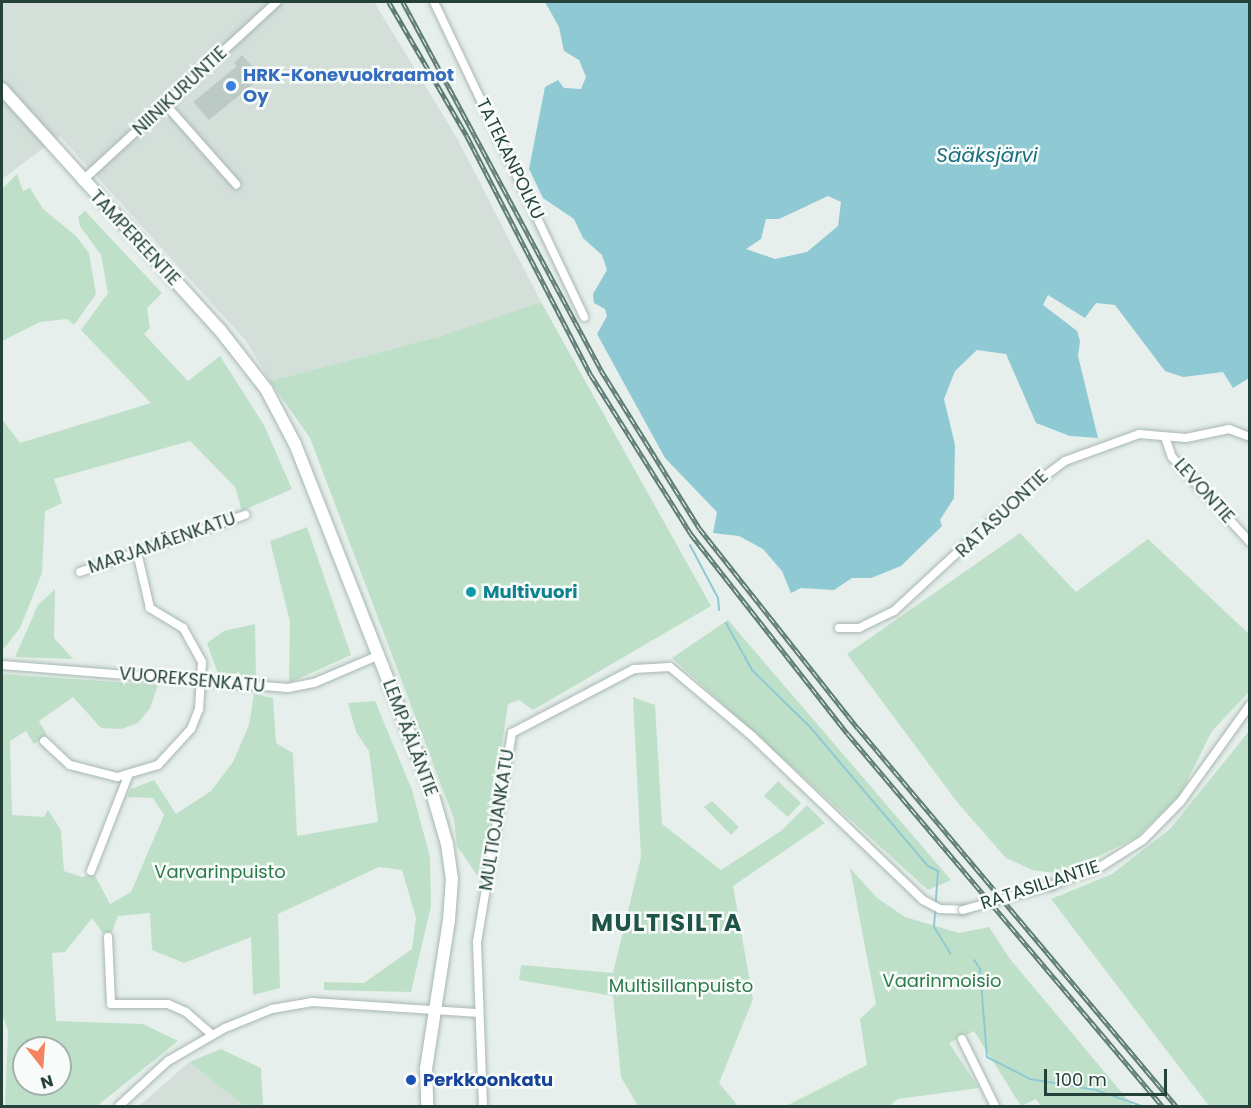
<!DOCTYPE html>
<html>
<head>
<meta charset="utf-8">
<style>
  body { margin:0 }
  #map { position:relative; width:1251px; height:1108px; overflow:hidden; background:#e6efeb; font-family:Poppins,sans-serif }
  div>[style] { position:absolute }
  .built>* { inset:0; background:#d4dfda }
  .green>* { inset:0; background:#bfe0c8 }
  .water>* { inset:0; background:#8ec9d4 }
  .stream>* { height:2px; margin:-1px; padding:0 1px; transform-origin:1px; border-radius:1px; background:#8ec9d4 }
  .building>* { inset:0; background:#bbcac4 }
  .roads { filter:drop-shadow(0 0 2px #a8b8b2) drop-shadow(0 0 2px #a8b8b2) }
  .minor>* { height:8px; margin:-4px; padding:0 4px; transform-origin:4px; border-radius:4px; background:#fff }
  .secondary>* { height:12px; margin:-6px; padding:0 6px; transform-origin:6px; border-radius:6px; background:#fff }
  .rail>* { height:4.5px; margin-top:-2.25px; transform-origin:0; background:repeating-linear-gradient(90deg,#f7fbf9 0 7px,#5f7d75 0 14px); box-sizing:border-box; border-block:2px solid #5f7d75 }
  .bridges { filter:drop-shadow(0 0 2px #a8b8b2) drop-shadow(0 0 2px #a8b8b2) }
  .minor-bridge>* { height:8px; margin:-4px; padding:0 4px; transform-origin:4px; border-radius:4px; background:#fff }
  .dots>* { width:16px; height:16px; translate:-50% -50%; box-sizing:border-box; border:3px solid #f7fbf9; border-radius:50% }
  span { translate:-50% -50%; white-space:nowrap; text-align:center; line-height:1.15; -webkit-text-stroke:5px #f7fbf9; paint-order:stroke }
  .shop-label { font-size:18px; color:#366cbe; font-weight:700 }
  .left { translate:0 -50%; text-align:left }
  .street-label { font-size:18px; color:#24423a }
  .culture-label { font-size:18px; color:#0d838f; font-weight:700 }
  .park-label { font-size:18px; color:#2d7a4b }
  .transit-label { font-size:18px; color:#164399; font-weight:700 }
  .water-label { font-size:20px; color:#1c6f80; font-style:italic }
  .district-label { font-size:24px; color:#1f5548; font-weight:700; letter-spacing:1.5px }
  .frame { position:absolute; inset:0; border:3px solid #24423a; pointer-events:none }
  .north { position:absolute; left:12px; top:1036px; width:60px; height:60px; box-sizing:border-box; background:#f7fbf9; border:2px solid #a3b1ad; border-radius:50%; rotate:163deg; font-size:16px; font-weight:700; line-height:24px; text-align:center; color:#24423a }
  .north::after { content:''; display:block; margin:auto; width:21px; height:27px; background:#f4845f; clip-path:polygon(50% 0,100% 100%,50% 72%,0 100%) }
  .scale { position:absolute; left:1044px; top:1069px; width:123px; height:27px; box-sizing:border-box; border:3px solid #24423a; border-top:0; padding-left:8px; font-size:18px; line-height:21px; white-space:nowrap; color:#24423a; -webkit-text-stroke:4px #f7fbf9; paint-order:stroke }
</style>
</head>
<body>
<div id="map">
  <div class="built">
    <i style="clip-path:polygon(2px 2px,374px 2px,457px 138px,541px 302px,438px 337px,270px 381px,246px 341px,60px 136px,2px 179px)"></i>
    <i style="clip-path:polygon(189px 1062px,244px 1106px,139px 1106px)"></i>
  </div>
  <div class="green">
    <i style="clip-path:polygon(17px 174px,23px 191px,30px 188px,43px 209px,76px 236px,89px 253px,96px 294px,74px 325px,67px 319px,40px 322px,2px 341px,2px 189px)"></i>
    <i style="clip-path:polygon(85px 211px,162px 293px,147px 308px,150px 328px,144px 334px,188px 381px,220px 356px,264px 425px,292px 489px,242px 511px,235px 487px,190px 441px,54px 479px,62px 503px,45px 511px,42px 573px,20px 628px,2px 651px,2px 419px,20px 443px,151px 403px,81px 330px,108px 293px,101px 255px,80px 226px,78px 217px)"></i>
    <i style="clip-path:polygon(541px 302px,711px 606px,533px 710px,519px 700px,508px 704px,481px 881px,457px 846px,454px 819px,310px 438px,270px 381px,438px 337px)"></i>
    <i style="clip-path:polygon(307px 527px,351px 655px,289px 683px,290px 622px,270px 541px)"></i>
    <i style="clip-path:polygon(1020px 533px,1076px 592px,1148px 539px,1249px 634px,1249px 692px,1212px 731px,1180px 795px,1137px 837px,1063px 874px,1032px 870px,1006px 858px,957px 802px,847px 654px)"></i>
    <i style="clip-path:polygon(55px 589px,54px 638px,73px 659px,15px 657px,38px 605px)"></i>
    <i style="clip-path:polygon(728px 620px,951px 880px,928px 890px,672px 658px)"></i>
    <i style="clip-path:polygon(255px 624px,256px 678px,218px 674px,207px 643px,224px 631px)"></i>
    <i style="clip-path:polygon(evenodd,2px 674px,158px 685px,150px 708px,138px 723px,121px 729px,101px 728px,73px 697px,39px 721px,47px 735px,34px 744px,26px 731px,10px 741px,12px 815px,44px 817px,48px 810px,61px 830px,64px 871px,82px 877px,94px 874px,110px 904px,131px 892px,164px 815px,153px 798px,127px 797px,131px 789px,154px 780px,176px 814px,211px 791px,233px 762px,249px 725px,254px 694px,273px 698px,276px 743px,293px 753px,297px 836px,378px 822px,369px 751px,356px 732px,348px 703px,375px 701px,412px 790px,430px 857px,431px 906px,411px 992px,324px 990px,324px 982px,364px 983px,412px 949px,416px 918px,402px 870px,379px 867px,278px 914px,280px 988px,253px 995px,251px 937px,184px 963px,152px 950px,150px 913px,118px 916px,112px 932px,103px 933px,92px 918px,65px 952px,52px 953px,56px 1021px,143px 1024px,178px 1041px,97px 1106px,5px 1106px,8px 1031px,2px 1013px,2px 674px,24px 1048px,60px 1048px,60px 1084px,24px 1084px,24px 1048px)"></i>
    <i style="clip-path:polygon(633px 697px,655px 705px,662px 824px,721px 870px,781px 831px,807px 805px,825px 823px,733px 886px,753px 999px,719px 1083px,738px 1106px,638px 1106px,621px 1077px,613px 996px,519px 980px,521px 965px,613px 973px,641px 857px)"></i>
    <i style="clip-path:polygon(1249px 731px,1249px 1106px,1209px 1106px,1051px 899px,1112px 874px,1170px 829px)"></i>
    <i style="clip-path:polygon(778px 781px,801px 803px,788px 817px,764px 796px)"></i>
    <i style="clip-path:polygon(712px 801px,739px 827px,731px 835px,704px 807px)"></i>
    <i style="clip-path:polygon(850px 868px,877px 898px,905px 917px,959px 933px,989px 927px,1010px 959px,1133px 1106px,1041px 1106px,1036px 1099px,1021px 1106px,974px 1031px,949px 1043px,979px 1088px,898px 1099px,889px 1106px,786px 1106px,867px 1065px,860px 1019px,876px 1004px)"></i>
    <i style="clip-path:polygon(221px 1049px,261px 1068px,263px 1106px,244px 1106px,189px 1062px)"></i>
  </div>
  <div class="water">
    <i style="clip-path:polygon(evenodd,545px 2px,1249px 2px,1249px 378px,1233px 388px,1223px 372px,1183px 377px,1165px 371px,1115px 305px,1096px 303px,1085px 318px,1048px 295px,1043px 305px,1077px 331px,1080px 341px,1078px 356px,1098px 438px,1070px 436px,1036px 423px,1006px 354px,977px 350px,955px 371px,944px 399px,955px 445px,954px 498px,940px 520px,942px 526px,901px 566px,871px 578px,852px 578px,834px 590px,801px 588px,791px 593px,782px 571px,763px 549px,739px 536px,713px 533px,717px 512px,665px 458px,597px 334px,607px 316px,605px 309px,594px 303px,593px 294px,607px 270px,602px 255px,583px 238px,574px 219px,543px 198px,529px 169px,545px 87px,558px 80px,564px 88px,581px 89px,586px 77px,579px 60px,564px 51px,559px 27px,545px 2px,828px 196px,841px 202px,838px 226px,807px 252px,775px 259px,746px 249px,761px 239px,766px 219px,779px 219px,828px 196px)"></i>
  </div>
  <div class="stream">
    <i style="left:690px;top:545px;width:60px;rotate:62.2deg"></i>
    <i style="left:718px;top:598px;width:12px;rotate:85deg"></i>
    <i style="left:726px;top:623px;width:54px;rotate:61deg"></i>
    <i style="left:752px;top:670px;width:81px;rotate:44.5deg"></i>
    <i style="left:810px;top:727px;width:182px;rotate:49.7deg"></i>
    <i style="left:928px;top:866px;width:11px;rotate:27deg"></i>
    <i style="left:938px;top:871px;width:56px;rotate:94.1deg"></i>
    <i style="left:934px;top:927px;width:31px;rotate:58deg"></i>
    <i style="left:974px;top:960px;width:11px;rotate:56deg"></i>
    <i style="left:980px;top:969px;width:88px;rotate:85.5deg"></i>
    <i style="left:987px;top:1057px;width:48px;rotate:27.1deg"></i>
    <i style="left:1030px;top:1079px;width:67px;rotate:9.5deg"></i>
    <i style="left:1096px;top:1090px;width:49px;rotate:19.2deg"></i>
  </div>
  <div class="building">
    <i style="clip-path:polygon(242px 55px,262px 77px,209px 120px,193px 102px,237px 66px,234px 63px)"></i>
  </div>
  <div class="roads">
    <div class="minor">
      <i style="left:434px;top:2px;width:349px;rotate:64.5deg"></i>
      <i style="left:166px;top:105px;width:106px;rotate:48.5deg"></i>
      <i style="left:82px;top:181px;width:265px;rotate:-42.6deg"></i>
      <i style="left:1165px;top:437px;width:21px;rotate:71deg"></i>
      <i style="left:1172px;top:457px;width:115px;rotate:47.5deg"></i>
      <i style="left:80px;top:572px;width:175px;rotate:-19.1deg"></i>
      <i style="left:839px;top:628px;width:20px"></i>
      <i style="left:859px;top:628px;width:39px;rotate:-26deg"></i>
      <i style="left:894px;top:611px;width:168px;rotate:-42.8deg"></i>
      <i style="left:1017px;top:497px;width:60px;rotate:-36.9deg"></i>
      <i style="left:1065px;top:461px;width:79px;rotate:-20deg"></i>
      <i style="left:1139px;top:434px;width:47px;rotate:4.9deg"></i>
      <i style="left:1186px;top:438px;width:44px;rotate:-11.8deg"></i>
      <i style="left:1229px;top:429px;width:22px;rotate:21deg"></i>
      <i style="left:2px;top:665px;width:287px;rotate:4.6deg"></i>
      <i style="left:288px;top:688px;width:26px;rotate:-11deg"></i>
      <i style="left:314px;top:683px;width:69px;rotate:-23.2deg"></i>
      <i style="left:44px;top:741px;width:35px;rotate:43deg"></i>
      <i style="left:70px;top:765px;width:49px;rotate:14.3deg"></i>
      <i style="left:117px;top:777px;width:43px;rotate:-16.3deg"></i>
      <i style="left:158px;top:765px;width:49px;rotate:-47.5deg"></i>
      <i style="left:191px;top:729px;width:22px;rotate:-68deg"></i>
      <i style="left:199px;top:709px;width:47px;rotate:-86.3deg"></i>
      <i style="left:202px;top:662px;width:39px;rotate:-119deg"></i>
      <i style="left:183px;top:628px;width:39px;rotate:-149deg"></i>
      <i style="left:150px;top:608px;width:57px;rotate:-103.1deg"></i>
      <i style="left:91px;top:871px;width:102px;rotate:-68.7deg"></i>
      <i style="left:1052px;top:885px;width:51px;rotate:-20.6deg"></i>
      <i style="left:1100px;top:867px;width:51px;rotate:-32.1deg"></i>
      <i style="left:1143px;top:840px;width:54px;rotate:-45.7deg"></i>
      <i style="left:1181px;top:801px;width:118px;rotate:-54.3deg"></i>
      <i style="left:108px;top:937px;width:67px;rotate:87.4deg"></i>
      <i style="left:111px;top:1004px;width:57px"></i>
      <i style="left:168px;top:1004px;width:20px;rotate:24deg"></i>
      <i style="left:186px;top:1012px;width:35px;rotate:41deg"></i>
      <i style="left:962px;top:1039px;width:75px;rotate:63.8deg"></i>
      <i style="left:119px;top:1106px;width:67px;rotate:-42.6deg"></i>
      <i style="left:168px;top:1061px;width:66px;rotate:-30.1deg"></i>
      <i style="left:225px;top:1028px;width:51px;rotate:-22deg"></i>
      <i style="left:272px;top:1009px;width:41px;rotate:-9.9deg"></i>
      <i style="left:312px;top:1002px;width:164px;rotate:3.8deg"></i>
      <i style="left:483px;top:1106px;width:164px;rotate:-92.1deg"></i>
      <i style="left:477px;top:942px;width:212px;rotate:-80.5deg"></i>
      <i style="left:512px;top:733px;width:138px;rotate:-27.7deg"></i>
      <i style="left:634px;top:669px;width:36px;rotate:-3deg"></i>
      <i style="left:670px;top:667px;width:107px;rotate:40.1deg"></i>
      <i style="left:752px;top:736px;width:237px;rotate:43.8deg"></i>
      <i style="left:923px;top:900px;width:19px;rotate:28deg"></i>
      <i style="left:940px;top:909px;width:23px;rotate:2deg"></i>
    </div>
    <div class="secondary">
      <i style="left:2px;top:89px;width:325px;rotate:47.9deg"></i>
      <i style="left:220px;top:330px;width:75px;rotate:52.1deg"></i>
      <i style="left:266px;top:389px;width:62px;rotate:62.2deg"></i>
      <i style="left:295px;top:444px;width:371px;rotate:68.5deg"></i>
      <i style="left:431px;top:789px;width:57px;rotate:73.8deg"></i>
      <i style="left:447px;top:844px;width:35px;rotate:82deg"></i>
      <i style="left:452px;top:879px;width:41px;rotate:94.2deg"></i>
      <i style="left:449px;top:920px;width:150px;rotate:98.8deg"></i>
      <i style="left:426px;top:1068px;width:38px;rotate:88deg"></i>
    </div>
  </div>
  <div class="rail">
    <i style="left:389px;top:2px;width:155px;rotate:59.8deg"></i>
    <i style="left:467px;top:136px;width:269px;rotate:62.6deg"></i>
    <i style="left:591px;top:375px;width:188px;rotate:57.8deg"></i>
    <i style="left:691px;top:534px;width:254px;rotate:51.9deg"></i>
    <i style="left:848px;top:734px;width:487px;rotate:49.8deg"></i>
    <i style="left:403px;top:2px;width:418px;rotate:61.7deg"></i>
    <i style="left:601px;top:370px;width:187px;rotate:58.1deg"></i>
    <i style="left:700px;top:529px;width:254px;rotate:51.6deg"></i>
    <i style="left:858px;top:728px;width:494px;rotate:49.9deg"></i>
  </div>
  <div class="bridges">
    <div class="minor-bridge">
      <i style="left:963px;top:910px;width:92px;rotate:-15.7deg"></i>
    </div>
  </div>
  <div class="dots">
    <i style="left:231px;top:86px;background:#3f7fe0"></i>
    <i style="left:471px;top:592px;background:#0f9aa8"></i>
    <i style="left:411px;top:1080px;background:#1a4fb4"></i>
  </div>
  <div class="shop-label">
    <span class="left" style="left:243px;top:86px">HRK-Konevuokraamot<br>Oy</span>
  </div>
  <div class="street-label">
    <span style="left:180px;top:91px;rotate:-43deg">NIINIKURUNTIE</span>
    <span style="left:510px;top:159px;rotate:64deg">TATEKANPOLKU</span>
    <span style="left:135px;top:238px;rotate:47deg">TAMPEREENTIE</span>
    <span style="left:1204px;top:491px;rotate:48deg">LEVONTIE</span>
    <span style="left:1002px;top:514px;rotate:-43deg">RATASUONTIE</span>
    <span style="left:162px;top:543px;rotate:-19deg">MARJAMÄENKATU</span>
    <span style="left:192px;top:680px;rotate:5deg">VUOREKSENKATU</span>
    <span style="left:410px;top:738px;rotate:69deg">LEMPÄÄLÄNTIE</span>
    <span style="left:497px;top:820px;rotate:-81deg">MULTIOJANKATU</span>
    <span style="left:1040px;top:885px;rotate:-18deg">RATASILLANTIE</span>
  </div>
  <div class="culture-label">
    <span class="left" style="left:483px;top:592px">Multivuori</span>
  </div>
  <div class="park-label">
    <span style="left:220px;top:872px">Varvarinpuisto</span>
    <span style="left:942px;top:981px">Vaarinmoisio</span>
    <span style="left:681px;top:986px">Multisillanpuisto</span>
  </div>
  <div class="transit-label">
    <span class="left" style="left:423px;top:1080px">Perkkoonkatu</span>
  </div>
  <div class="water-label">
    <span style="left:987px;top:155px">Sääksjärvi</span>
  </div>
  <div class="district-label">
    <span style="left:667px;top:923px">MULTISILTA</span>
  </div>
  <div class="frame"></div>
  <div class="north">N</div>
  <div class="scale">100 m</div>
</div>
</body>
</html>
